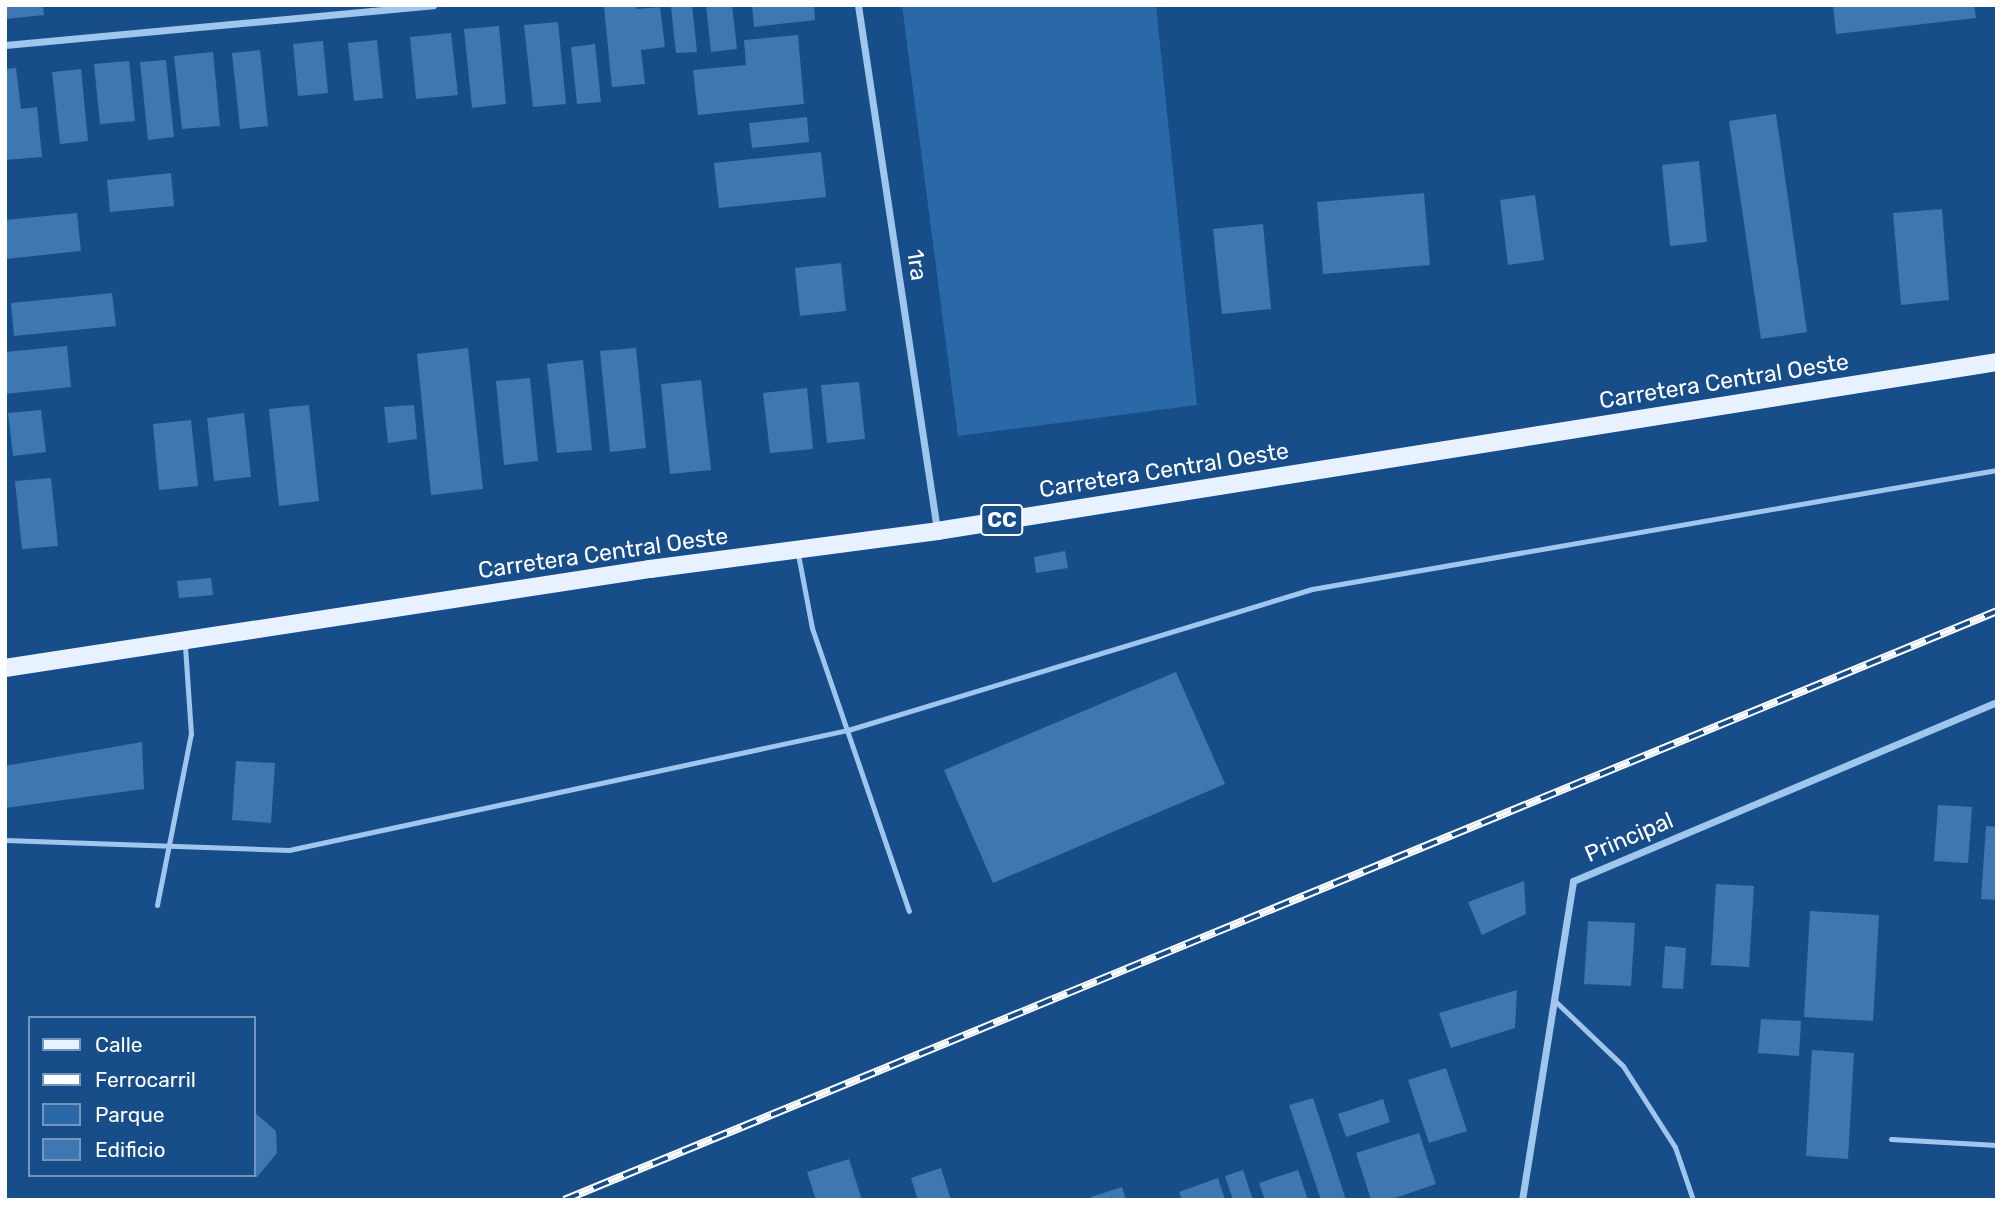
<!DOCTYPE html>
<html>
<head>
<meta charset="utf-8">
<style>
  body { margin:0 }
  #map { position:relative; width:2002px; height:1205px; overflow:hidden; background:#174e8a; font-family:Rubik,sans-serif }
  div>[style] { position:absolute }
  .green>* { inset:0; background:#2a68a8 }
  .building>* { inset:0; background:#3f77b2 }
  .service>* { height:5px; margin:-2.5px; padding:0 2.5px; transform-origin:2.5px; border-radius:2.5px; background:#a0c6ee }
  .minor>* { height:7px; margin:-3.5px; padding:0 3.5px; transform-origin:3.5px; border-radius:3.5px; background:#a0c6ee }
  .primary>* { height:18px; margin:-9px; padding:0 9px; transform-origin:9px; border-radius:9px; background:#e7f1ff }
  .rail>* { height:8px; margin-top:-4px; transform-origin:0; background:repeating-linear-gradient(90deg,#174e8a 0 16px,#fff 0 32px); box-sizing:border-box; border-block:2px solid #fff }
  span { translate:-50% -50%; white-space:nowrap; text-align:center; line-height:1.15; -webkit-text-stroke:7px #174e8a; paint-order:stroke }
  .shield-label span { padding:2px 5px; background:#174e8a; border:2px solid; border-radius:5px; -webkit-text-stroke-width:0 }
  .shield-label { font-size:21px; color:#fff; font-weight:700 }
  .street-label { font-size:23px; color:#fff }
  .frame { position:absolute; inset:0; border:7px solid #fff; pointer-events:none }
  .legend { position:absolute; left:28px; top:1016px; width:228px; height:161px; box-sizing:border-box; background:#174e8a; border:2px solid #7495b9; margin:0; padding:9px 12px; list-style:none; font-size:21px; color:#fff }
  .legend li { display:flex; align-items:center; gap:14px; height:35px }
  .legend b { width:35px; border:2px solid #7495b9 }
</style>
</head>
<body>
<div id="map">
  <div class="green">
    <i style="clip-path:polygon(902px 5px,1156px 5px,1197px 405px,958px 436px)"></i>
  </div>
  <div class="building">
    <i style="clip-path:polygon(5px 5px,43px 5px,44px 15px,5px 19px)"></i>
    <i style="clip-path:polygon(636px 5px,637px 9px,660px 7px,665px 47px,641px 50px,645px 84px,612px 87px,604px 7px)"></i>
    <i style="clip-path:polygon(692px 5px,697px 52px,676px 53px,671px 7px)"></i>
    <i style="clip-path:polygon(706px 5px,732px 5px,737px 49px,711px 52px)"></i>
    <i style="clip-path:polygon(752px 5px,814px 5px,815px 20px,754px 27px)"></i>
    <i style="clip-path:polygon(1833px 5px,1974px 5px,1976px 18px,1836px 34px)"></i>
    <i style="clip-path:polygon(558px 22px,566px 104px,533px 107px,524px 25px)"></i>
    <i style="clip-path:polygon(499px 26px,506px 104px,472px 108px,464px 29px)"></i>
    <i style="clip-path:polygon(451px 33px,458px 95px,416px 99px,410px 37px)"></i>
    <i style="clip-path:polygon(798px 35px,804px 104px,698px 115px,693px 70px,746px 65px,744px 40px)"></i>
    <i style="clip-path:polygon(377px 40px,383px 98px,354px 101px,348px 43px)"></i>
    <i style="clip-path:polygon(323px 41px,328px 93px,298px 96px,293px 44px)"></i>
    <i style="clip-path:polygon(595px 44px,601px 102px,577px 104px,571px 47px)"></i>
    <i style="clip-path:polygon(260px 50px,268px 126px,240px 129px,232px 53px)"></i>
    <i style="clip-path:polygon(213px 52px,220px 126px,182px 129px,174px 56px)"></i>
    <i style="clip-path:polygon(166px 60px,174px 137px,148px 140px,140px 62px)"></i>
    <i style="clip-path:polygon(129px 61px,135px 121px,100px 124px,94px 64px)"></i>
    <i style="clip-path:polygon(16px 68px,21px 109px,37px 107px,42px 157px,5px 160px,5px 69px)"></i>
    <i style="clip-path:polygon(81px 69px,88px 141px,60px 144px,52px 72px)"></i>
    <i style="clip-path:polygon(1776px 114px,1807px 332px,1761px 339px,1729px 121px)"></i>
    <i style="clip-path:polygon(807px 117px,809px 142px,752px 148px,749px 123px)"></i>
    <i style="clip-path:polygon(821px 152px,826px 197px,719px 208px,714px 163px)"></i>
    <i style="clip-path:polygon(1699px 161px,1707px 242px,1670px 246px,1662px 165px)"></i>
    <i style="clip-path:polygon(171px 173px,174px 206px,110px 212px,107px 180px)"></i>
    <i style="clip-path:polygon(1424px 193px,1430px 265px,1323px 274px,1317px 202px)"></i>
    <i style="clip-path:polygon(1535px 195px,1544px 260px,1508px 265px,1500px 200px)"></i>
    <i style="clip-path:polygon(1942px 209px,1949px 300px,1901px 305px,1893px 213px)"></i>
    <i style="clip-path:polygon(77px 213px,81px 251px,5px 259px,5px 220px)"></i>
    <i style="clip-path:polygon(1263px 224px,1271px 309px,1222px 314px,1213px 229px)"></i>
    <i style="clip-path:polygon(841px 263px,846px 311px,800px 316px,795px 268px)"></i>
    <i style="clip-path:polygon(112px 293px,116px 326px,14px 336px,11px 303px)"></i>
    <i style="clip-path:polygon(67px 346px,71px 387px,5px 394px,5px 352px)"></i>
    <i style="clip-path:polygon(468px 348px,483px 489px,431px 495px,417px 354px)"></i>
    <i style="clip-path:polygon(636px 348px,646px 448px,610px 452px,600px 351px)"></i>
    <i style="clip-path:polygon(583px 360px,592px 450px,557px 453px,547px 364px)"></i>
    <i style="clip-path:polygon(530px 378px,538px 461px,504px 465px,496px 381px)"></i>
    <i style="clip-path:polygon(701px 380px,711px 470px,670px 474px,661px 384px)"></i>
    <i style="clip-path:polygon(859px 382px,865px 439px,827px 443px,821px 385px)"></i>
    <i style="clip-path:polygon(807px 388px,813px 449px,770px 453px,763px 393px)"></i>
    <i style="clip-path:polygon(309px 405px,319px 501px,279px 506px,269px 409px)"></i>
    <i style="clip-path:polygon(414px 405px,417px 439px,388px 443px,384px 407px)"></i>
    <i style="clip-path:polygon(41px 410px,46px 452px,13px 456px,8px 413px)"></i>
    <i style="clip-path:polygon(244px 413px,251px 477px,214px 481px,207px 418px)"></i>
    <i style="clip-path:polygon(191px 420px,198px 486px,159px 490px,153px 424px)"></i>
    <i style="clip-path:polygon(51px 478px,58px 546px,22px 549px,15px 481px)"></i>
    <i style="clip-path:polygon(1065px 551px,1068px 568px,1036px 573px,1034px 557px)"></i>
    <i style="clip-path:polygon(211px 578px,213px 595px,179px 598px,177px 581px)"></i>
    <i style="clip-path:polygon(1176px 672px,1225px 784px,993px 883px,944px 770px)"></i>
    <i style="clip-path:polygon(142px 742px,144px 789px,5px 808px,5px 766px)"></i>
    <i style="clip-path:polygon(236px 761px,275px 763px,271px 823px,232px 820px)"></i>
    <i style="clip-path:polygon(1938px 805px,1972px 807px,1968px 863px,1934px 861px)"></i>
    <i style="clip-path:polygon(1986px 826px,1997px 827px,1997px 900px,1981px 899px)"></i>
    <i style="clip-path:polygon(1524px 881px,1526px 914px,1482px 935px,1468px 902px)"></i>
    <i style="clip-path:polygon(1716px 884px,1754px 886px,1749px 967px,1711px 965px)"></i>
    <i style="clip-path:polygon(1810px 911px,1879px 915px,1873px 1021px,1804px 1017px)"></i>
    <i style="clip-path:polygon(1588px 921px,1635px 923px,1631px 986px,1584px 984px)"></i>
    <i style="clip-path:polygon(1665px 946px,1686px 948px,1683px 989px,1662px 988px)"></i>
    <i style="clip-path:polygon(1517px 990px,1515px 1028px,1451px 1048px,1439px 1013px)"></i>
    <i style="clip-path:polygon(1761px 1019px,1801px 1021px,1799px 1056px,1758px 1053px)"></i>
    <i style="clip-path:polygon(1812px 1050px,1854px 1053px,1848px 1159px,1806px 1156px)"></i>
    <i style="clip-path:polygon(1446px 1068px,1467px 1131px,1429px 1143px,1408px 1080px)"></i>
    <i style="clip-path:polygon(1313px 1098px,1346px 1200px,1321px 1200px,1289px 1105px)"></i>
    <i style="clip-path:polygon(1383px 1099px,1390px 1122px,1346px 1137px,1338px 1114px)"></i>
    <i style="clip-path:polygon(254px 1112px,276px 1131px,277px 1153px,257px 1177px,232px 1176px,254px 1175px)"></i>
    <i style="clip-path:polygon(1419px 1133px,1436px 1184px,1389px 1200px,1371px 1200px,1356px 1153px)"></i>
    <i style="clip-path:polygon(849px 1159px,862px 1200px,816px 1200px,807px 1172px)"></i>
    <i style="clip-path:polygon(941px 1168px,951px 1200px,918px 1200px,911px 1178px)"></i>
    <i style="clip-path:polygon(1243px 1170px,1253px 1200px,1233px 1200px,1225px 1176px)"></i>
    <i style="clip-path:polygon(1298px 1170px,1308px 1200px,1265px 1200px,1259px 1183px)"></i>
    <i style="clip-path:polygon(1218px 1178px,1225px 1200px,1182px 1200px,1179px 1192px)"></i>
    <i style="clip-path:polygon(1122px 1187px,1126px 1200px,1092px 1200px,1091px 1197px)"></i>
  </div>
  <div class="service">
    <i style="left:798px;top:554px;width:75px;rotate:79.3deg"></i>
    <i style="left:812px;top:628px;width:299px;rotate:71.1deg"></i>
    <i style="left:5px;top:840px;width:284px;rotate:2deg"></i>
    <i style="left:289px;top:850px;width:572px;rotate:-12.12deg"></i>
    <i style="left:848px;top:730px;width:485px;rotate:-16.9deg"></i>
    <i style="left:1312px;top:589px;width:695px;rotate:-9.86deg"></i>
    <i style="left:157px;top:905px;width:174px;rotate:-78.8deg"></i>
    <i style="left:191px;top:734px;width:89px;rotate:-93.9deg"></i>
    <i style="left:1554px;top:1000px;width:95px;rotate:43.7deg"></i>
    <i style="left:1623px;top:1066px;width:96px;rotate:57.3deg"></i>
    <i style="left:1675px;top:1147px;width:56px;rotate:71.2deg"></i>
    <i style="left:1891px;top:1139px;width:106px;rotate:3.2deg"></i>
  </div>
  <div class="minor">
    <i style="left:858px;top:5px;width:531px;rotate:81.44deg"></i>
    <i style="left:5px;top:45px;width:430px;rotate:-5.3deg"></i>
    <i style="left:1522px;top:1200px;width:323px;rotate:-80.9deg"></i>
    <i style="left:1573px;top:881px;width:460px;rotate:-22.9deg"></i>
  </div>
  <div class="primary">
    <i style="left:5px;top:668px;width:653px;rotate:-8.73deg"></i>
    <i style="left:650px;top:569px;width:290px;rotate:-7.5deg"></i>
    <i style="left:937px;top:531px;width:1073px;rotate:-9.06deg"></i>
  </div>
  <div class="rail">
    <i style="left:564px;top:1200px;width:1549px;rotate:-22.34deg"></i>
  </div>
  <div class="shield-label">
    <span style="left:1002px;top:520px">CC</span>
  </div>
  <div class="street-label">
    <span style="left:917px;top:265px;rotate:81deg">1ra</span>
    <span style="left:1724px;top:381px;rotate:-9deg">Carretera Central Oeste</span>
    <span style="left:1164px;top:470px;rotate:-9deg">Carretera Central Oeste</span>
    <span style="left:603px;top:553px;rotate:-8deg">Carretera Central Oeste</span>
    <span style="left:1629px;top:837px;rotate:-23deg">Principal</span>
  </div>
  <div class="frame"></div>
  <ul class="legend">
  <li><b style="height:9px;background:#e7f1ff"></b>Calle</li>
  <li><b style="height:9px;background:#fff"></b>Ferrocarril</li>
  <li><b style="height:19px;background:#2a68a8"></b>Parque</li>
  <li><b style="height:19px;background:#3f77b2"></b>Edificio</li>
  </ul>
</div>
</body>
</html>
